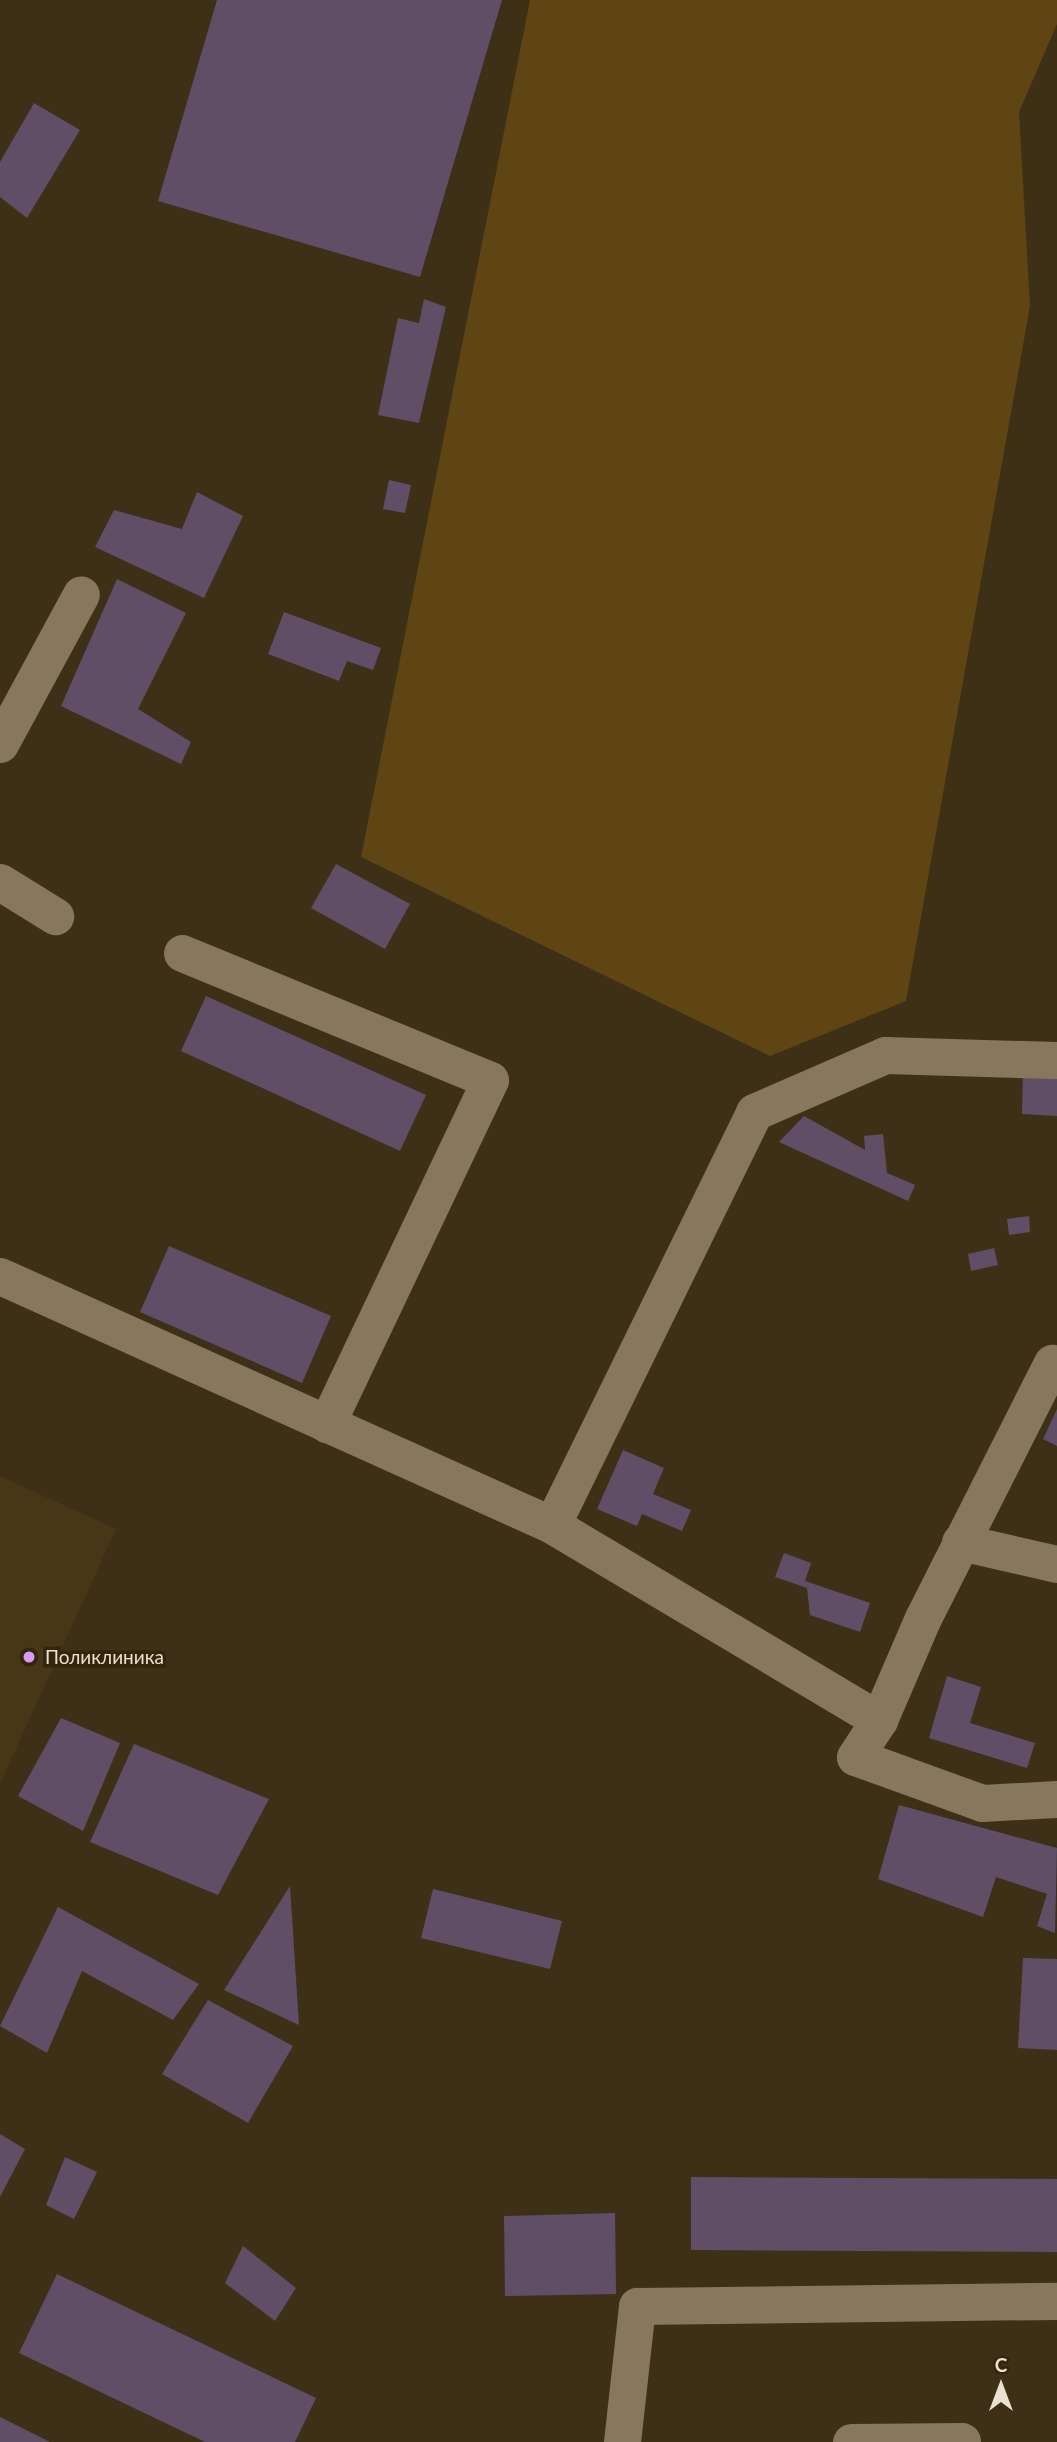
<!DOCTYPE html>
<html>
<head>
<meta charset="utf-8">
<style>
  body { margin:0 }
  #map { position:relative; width:1057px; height:2442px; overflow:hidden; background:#3d3017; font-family:Lato,sans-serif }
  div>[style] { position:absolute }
  .built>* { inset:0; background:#483716 }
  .green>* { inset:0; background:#5e4513 }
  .building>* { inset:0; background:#5f4e66 }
  .minor>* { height:37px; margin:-18.5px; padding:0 18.5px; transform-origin:18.5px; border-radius:18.5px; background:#87775c }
  .dots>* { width:19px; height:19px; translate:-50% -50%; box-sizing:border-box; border:4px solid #33260d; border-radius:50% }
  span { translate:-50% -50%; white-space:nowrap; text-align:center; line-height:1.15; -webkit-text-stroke:7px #33260d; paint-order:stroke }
  .poi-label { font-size:19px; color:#eae1d2 }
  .left { translate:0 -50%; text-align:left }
  .north { position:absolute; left:966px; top:2351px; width:70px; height:70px; -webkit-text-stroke:5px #33260d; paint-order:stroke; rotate:0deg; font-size:19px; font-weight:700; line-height:28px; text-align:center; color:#eae1d2 }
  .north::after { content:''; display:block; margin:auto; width:24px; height:32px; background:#eae1d2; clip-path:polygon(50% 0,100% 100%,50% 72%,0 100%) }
</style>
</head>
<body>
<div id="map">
  <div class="built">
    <i style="clip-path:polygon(0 1476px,116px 1529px,0 1784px)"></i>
  </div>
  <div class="green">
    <i style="clip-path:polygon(530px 0,1057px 0,1057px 24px,1019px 112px,1030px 306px,906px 1001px,770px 1056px,361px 857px)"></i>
  </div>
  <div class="building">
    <i style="clip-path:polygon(217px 0,502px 0,420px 277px,158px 201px)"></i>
    <i style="clip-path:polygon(34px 103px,80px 130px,27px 218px,0 197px,0 162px)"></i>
    <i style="clip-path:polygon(424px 299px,446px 307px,419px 423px,378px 415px,398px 318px,419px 323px)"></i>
    <i style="clip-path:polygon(389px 480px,411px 485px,405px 513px,383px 509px)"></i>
    <i style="clip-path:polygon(197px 492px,243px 516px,204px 598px,95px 547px,114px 510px,182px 529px)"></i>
    <i style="clip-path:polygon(117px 579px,186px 613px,138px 709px,191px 742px,181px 764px,61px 706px)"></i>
    <i style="clip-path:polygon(284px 612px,381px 648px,373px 670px,347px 661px,339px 681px,268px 654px)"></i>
    <i style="clip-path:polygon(336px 864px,410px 904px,385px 949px,311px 908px)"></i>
    <i style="clip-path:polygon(206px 996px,426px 1095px,400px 1151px,181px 1051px)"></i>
    <i style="clip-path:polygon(1023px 1071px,1057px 1072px,1057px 1116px,1022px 1114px)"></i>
    <i style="clip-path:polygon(804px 1116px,865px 1150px,864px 1136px,883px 1134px,887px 1173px,915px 1185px,908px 1201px,779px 1142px)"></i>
    <i style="clip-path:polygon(1029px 1216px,1030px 1232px,1009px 1235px,1007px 1219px)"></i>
    <i style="clip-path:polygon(169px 1246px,331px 1316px,302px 1383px,140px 1312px)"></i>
    <i style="clip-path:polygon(994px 1248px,998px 1265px,971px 1271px,968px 1254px)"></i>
    <i style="clip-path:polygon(1057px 1409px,1057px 1446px,1043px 1439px)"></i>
    <i style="clip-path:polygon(623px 1450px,664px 1468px,653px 1494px,691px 1510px,682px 1531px,642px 1514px,637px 1526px,597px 1509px)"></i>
    <i style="clip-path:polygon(784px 1553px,811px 1563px,805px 1581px,870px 1603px,860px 1632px,810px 1615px,807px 1588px,775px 1577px)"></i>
    <i style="clip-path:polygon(947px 1676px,981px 1687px,970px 1723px,1035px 1743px,1027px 1768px,929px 1738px)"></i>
    <i style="clip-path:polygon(61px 1718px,120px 1743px,83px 1831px,18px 1796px)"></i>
    <i style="clip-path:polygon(134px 1744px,269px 1799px,218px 1895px,90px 1842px)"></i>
    <i style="clip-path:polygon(899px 1805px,1057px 1848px,1055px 1933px,1037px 1926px,1047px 1894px,996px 1877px,983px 1917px,878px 1879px)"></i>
    <i style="clip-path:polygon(290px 1886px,299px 2025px,224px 1990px)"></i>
    <i style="clip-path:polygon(433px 1889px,562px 1921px,550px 1969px,421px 1938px)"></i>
    <i style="clip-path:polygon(58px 1907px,199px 1984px,173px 2020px,82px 1971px,47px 2053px,0 2026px)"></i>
    <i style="clip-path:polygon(1023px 1958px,1057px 1959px,1057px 2050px,1018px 2048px)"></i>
    <i style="clip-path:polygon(208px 2000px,293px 2046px,248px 2123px,162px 2074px)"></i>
    <i style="clip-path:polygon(0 2134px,25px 2149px,0 2197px)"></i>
    <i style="clip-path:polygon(65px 2157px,97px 2172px,74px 2219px,46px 2205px)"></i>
    <i style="clip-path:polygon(691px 2177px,1057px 2179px,1057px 2252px,691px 2250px)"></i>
    <i style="clip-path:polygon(615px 2213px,616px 2294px,505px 2296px,504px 2216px)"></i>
    <i style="clip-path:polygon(243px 2246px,296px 2288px,275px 2321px,225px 2283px)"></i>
    <i style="clip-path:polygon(57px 2274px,316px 2398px,295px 2442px,205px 2442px,19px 2353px)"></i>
    <i style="clip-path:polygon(0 2417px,50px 2442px,0 2442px)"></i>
  </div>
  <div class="minor">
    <i style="left:0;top:744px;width:170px;rotate:-61.6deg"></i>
    <i style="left:0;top:882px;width:65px;rotate:31.7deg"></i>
    <i style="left:182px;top:953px;width:333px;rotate:22.4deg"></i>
    <i style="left:490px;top:1080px;width:381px;rotate:115.4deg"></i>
    <i style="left:0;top:1276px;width:606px;rotate:24.28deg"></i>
    <i style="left:552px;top:1525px;width:381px;rotate:30.8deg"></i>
    <i style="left:879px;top:1720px;width:44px;rotate:123deg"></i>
    <i style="left:855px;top:1757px;width:135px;rotate:19.9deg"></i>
    <i style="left:982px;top:1803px;width:75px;rotate:-3.1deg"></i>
    <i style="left:552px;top:1525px;width:460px;rotate:-63.9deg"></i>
    <i style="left:754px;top:1112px;width:143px;rotate:-23.5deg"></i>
    <i style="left:885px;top:1055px;width:172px;rotate:1.7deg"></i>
    <i style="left:960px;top:1542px;width:99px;rotate:12.8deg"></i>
    <i style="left:879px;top:1720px;width:111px;rotate:-66.7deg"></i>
    <i style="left:923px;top:1618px;width:286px;rotate:-63.2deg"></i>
    <i style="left:622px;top:2442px;width:137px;rotate:-83.7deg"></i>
    <i style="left:637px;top:2306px;width:420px;rotate:-0.7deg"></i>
    <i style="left:851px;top:2442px;width:111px;rotate:-0.5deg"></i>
  </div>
  <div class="dots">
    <i style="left:29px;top:1657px;background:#da9af6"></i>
  </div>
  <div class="poi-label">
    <span class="left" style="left:45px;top:1657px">Поликлиника</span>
  </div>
  <div class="north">С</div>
</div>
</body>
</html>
